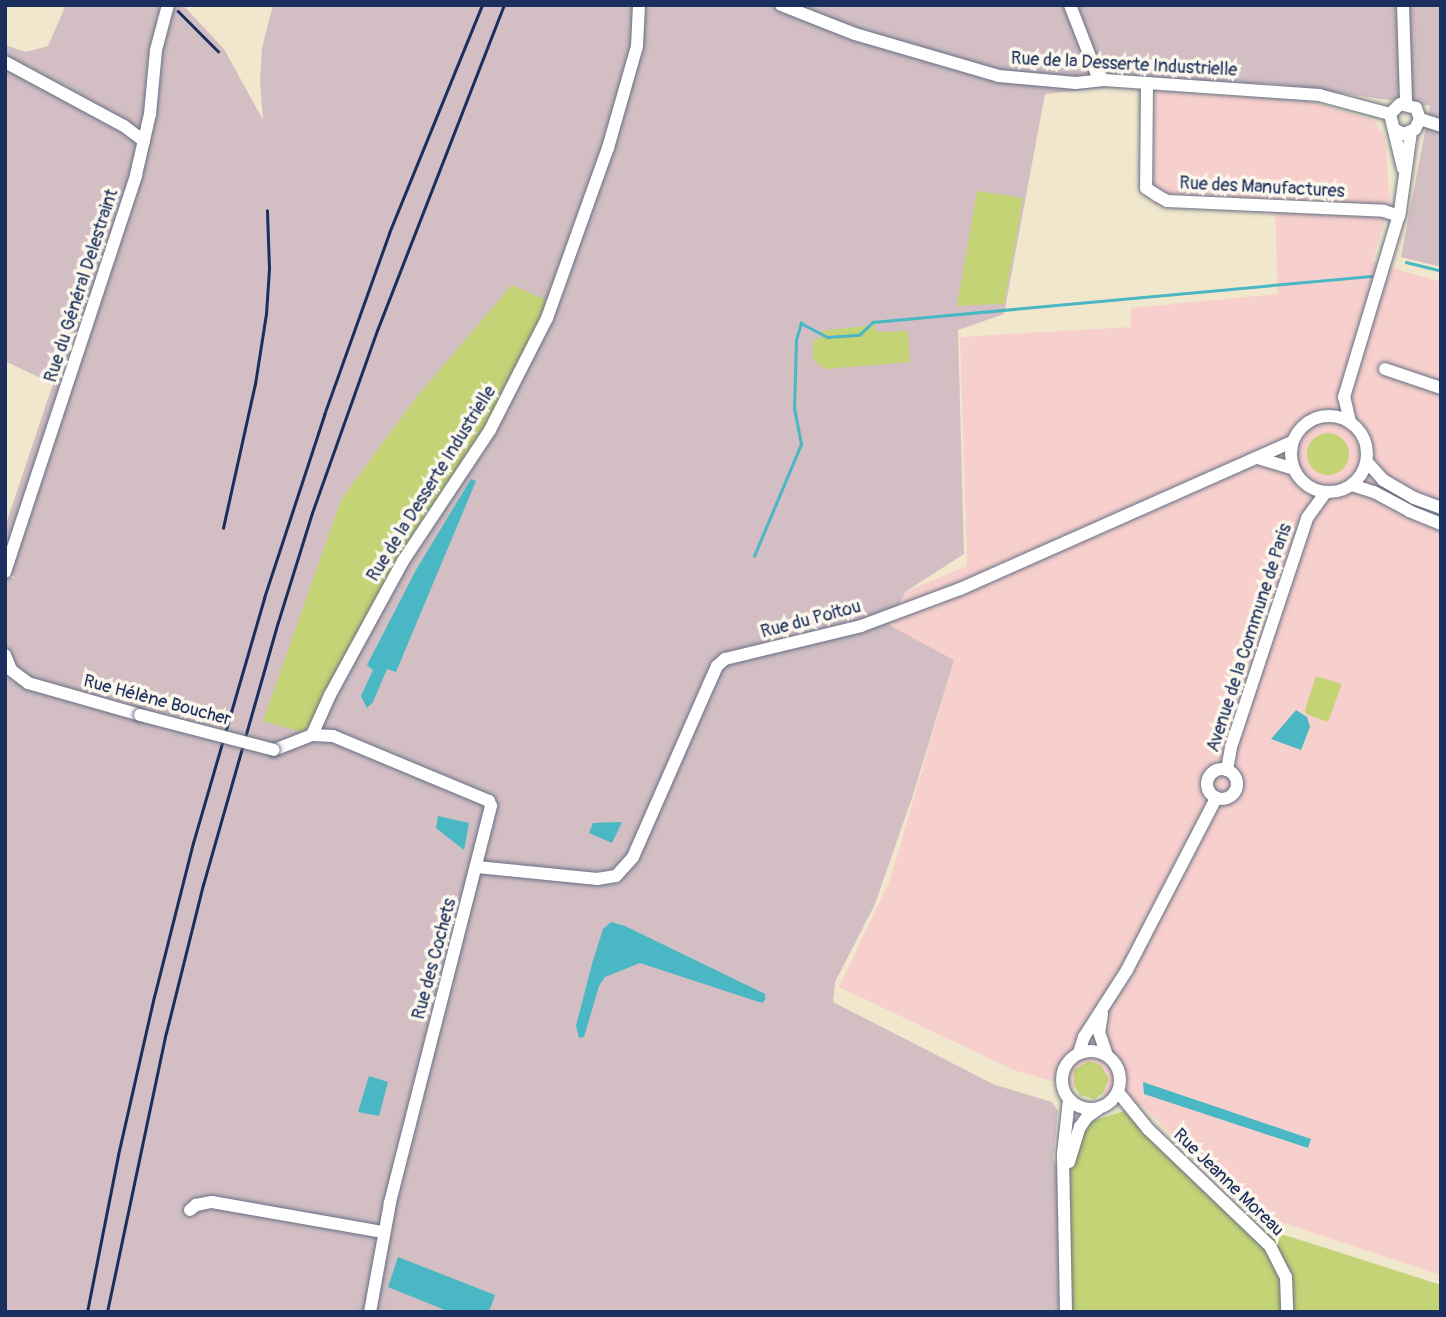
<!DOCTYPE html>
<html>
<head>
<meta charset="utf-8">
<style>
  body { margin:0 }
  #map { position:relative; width:1446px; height:1317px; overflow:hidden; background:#f0e7cc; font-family:Pangolin,sans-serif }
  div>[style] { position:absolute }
  .built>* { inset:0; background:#f7d0cd }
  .industrial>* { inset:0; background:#d2bec3 }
  .green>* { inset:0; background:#c3d376 }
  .round { border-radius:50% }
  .water>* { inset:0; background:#49b7c4 }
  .stream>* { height:2.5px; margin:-1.25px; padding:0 1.25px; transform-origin:1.25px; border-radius:1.25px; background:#49b7c4 }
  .roads { filter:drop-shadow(0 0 2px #666f84) drop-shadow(0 0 2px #666f84) }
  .minor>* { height:12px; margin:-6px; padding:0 6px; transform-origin:6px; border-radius:6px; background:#fff }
  .minor>.ring { margin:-6px; padding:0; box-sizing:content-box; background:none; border:12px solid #fff; border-radius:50% }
  .rail>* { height:2.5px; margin:-1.25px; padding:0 1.25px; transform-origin:1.25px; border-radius:1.25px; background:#1b2f5e }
  .bridges { filter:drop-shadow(0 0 2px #666f84) drop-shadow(0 0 2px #666f84) }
  .minor-bridge>* { height:12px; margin:-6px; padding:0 6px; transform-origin:6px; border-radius:6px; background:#fff }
  span { translate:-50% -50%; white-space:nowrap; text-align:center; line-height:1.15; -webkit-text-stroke:7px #fbf7ec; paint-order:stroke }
  .street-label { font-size:18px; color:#1b2f5e }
  .frame { position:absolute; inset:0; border:7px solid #1b2f5e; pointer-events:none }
</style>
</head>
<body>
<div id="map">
  <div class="built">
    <i style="clip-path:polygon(1156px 91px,1306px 100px,1373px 120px,1385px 138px,1390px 204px,1372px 262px,1441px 282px,1441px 1275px,1250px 1212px,1144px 1107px,1016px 1071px,839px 987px,890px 880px,954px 660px,888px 625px,905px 592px,967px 566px,960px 337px,1131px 327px,1131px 308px,1278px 294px,1275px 211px,1153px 205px)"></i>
  </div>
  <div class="industrial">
    <i style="clip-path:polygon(evenodd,66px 5px,183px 5px,224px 49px,263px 120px,260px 81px,262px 48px,273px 5px,1441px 5px,1441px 267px,1401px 257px,1430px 106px,1276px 84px,1171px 80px,1045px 94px,1004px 314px,958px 330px,964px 554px,905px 592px,889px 625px,954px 660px,913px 795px,875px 904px,835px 982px,833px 1002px,995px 1085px,1052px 1102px,1058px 1111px,1053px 1159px,1064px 1183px,1066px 1312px,5px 1312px,5px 578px,16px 578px,5px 572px,5px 527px,53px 384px,5px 361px,5px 45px,26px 52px,48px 46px,66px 5px,414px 400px,264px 721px,341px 500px,414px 400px)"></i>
  </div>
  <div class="green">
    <i style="clip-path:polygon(977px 191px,1023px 198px,1004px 304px,957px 306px)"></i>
    <i style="clip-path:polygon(512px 285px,553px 303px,505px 405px,404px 561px,312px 735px,263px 721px,341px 500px,414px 400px)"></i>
    <i style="clip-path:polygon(874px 325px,876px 332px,908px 331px,910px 362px,825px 369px,813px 359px,813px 340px,821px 338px,821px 331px)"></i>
    <i class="round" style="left:1307px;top:433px;width:42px;height:42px"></i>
    <i style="clip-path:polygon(1316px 676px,1342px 684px,1328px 722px,1306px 714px,1305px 710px)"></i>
    <i style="clip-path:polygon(1088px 1061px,1101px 1065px,1109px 1079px,1103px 1093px,1094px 1099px,1080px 1095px,1074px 1085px,1074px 1070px)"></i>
    <i style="clip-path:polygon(1124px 1111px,1238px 1224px,1291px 1237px,1441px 1285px,1441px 1312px,1068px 1312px,1067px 1183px,1072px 1155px,1086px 1123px)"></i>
  </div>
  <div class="water">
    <i style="clip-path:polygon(471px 479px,476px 481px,396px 672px,387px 669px,373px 702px,367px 708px,361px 696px,373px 670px,367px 665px,416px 570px)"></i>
    <i style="clip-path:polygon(1296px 710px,1307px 717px,1310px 727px,1301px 750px,1271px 739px)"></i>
    <i style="clip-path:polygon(438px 816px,469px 823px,464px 850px,436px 828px)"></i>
    <i style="clip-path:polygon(622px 822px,612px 843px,589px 833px,593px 823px)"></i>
    <i style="clip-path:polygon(611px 922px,625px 926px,765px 994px,765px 1000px,762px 1003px,640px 963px,605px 977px,599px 986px,584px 1037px,579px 1038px,576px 1026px,592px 964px,603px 929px)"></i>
    <i style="clip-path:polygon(369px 1076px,388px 1082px,379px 1116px,358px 1112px)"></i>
    <i style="clip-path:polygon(1143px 1082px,1311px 1139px,1308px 1148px,1144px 1094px)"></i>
    <i style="clip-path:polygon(398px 1257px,495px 1295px,489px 1312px,450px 1312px,388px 1287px)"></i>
  </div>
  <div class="stream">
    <i style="left:1406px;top:262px;width:36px;rotate:14deg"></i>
    <i style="left:754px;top:556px;width:121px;rotate:-67.2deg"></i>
    <i style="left:801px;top:444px;width:36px;rotate:-101deg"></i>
    <i style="left:794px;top:409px;width:69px;rotate:-88.3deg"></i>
    <i style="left:796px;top:340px;width:18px;rotate:-74deg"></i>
    <i style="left:801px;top:323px;width:30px;rotate:28deg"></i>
    <i style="left:827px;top:337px;width:32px;rotate:-4deg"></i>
    <i style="left:859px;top:335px;width:19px;rotate:-43deg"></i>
    <i style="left:873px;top:322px;width:500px;rotate:-5.28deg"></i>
  </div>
  <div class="roads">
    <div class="minor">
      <i style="left:781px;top:5px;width:79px;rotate:21.4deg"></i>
      <i style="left:855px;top:34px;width:150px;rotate:16.3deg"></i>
      <i style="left:999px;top:76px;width:77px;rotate:5.2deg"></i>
      <i style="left:1076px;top:83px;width:28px;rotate:-6deg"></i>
      <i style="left:1104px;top:80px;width:216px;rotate:4deg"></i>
      <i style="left:1319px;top:95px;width:73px;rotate:15deg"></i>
      <i style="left:1070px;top:5px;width:72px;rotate:68.8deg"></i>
      <i style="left:1096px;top:72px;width:11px;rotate:45deg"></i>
      <i style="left:1403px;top:5px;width:98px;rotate:88.2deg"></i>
      <i style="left:5px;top:62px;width:135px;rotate:28.3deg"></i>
      <i style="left:124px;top:126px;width:25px;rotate:37deg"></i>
      <i style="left:1147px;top:83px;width:105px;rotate:90.5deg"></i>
      <i style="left:1146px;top:188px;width:14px;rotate:34deg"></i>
      <i style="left:1158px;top:196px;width:10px;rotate:29deg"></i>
      <i style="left:1167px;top:201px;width:217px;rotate:2.6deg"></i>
      <i style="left:1384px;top:211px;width:16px;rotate:18deg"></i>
      <i style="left:1420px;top:119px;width:22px;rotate:18deg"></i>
      <i style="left:1394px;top:129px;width:11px;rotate:27deg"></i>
      <i style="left:1404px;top:134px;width:12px;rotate:-24deg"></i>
      <i style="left:1415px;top:129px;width:11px;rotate:-63deg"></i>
      <i style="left:1420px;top:119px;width:12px;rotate:-110deg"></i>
      <i style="left:1416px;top:108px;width:16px;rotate:-166deg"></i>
      <i style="left:1400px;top:104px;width:14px;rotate:135deg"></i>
      <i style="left:1390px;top:114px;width:56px;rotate:76.5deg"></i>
      <i style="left:1385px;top:369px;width:59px;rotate:18.7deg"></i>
      <i class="ring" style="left:1291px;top:416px;width:64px;height:64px"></i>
      <i style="left:1350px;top:422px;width:26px;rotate:-103deg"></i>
      <i style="left:1344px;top:397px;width:194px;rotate:-73.2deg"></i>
      <i style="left:1400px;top:211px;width:80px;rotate:-82.1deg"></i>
      <i style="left:1258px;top:458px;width:37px;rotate:17deg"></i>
      <i style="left:1367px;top:462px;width:24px;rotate:48deg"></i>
      <i style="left:1383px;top:480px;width:36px;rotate:30deg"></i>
      <i style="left:1414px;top:498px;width:29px;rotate:20deg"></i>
      <i style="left:1352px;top:485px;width:23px;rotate:18deg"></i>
      <i style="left:1374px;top:492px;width:40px;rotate:28deg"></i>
      <i style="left:1409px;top:511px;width:35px;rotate:22deg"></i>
      <i style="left:5px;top:572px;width:418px;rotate:-71.7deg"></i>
      <i style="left:136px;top:175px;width:63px;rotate:-77.1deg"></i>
      <i style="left:150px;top:114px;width:64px;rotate:-84.6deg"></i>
      <i style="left:156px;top:50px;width:47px;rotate:-75.1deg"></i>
      <i style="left:5px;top:655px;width:16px;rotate:68deg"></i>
      <i style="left:11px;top:670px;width:21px;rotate:37deg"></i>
      <i style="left:28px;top:683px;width:116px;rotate:15.9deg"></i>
      <i style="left:312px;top:735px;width:44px;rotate:-65.8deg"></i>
      <i style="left:330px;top:695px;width:153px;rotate:-61.4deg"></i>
      <i style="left:403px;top:561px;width:157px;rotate:-56.4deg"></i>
      <i style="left:490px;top:430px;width:126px;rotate:-63deg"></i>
      <i style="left:547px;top:318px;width:181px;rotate:-70.3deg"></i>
      <i style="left:608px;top:148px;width:106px;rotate:-74.1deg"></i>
      <i style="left:637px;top:46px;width:41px;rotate:-87.2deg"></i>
      <i style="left:274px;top:750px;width:41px;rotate:-21.5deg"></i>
      <i style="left:312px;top:735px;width:21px;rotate:3deg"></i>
      <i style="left:333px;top:736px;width:169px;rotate:22.6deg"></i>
      <i style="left:489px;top:801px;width:5px;rotate:68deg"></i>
      <i style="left:491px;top:806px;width:410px;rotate:104.3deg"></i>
      <i style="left:390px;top:1203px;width:111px;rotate:100.4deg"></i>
      <i class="ring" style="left:1207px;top:769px;width:18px;height:18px"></i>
      <i style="left:1227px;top:770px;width:23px;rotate:-80deg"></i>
      <i style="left:1231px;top:747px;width:241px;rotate:-71.6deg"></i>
      <i style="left:1307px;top:518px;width:31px;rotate:-54deg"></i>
      <i style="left:477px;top:867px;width:121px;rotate:5.7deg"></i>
      <i style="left:597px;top:879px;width:19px;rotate:-9deg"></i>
      <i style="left:616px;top:876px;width:25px;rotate:-48deg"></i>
      <i style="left:633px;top:857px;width:189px;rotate:-66.3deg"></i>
      <i style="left:709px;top:684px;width:20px;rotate:-66deg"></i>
      <i style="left:717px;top:666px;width:11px;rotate:-41deg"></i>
      <i style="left:725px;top:659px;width:140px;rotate:-13.6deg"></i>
      <i style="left:861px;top:626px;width:106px;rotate:-20.5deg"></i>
      <i style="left:960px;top:589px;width:363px;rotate:-23.9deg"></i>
      <i style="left:1102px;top:1014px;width:18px;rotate:99deg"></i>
      <i style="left:1099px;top:1032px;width:24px;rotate:71deg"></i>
      <i class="ring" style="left:1062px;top:1051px;width:46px;height:46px"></i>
      <i style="left:1079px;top:1053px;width:17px;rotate:-73deg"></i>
      <i style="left:1084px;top:1037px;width:80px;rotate:-57.3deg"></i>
      <i style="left:1127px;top:970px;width:194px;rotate:-62.6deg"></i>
      <i style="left:1118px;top:1092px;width:48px;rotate:51deg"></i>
      <i style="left:1148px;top:1129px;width:169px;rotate:43.8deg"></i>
      <i style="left:1270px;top:1246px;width:35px;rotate:63deg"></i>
      <i style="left:1286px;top:1277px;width:35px;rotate:88deg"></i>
      <i style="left:1069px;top:1162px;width:37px;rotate:-73deg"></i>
      <i style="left:1080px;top:1127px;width:12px;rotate:-55deg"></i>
      <i style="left:1087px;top:1117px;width:14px;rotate:-36deg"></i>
      <i style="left:190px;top:1210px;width:8px;rotate:-40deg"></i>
      <i style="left:196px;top:1205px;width:16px;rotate:-11deg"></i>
      <i style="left:212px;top:1202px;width:174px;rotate:10deg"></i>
      <i style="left:1066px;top:1312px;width:158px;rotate:-91.1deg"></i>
      <i style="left:1063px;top:1154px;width:54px;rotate:-83.7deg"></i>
    </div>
  </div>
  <div class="rail">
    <i style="left:178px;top:11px;width:57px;rotate:45deg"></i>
    <i style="left:223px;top:528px;width:148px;rotate:-77.5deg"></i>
    <i style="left:255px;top:384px;width:71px;rotate:-81.1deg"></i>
    <i style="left:266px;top:314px;width:45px;rotate:-86.2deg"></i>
    <i style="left:269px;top:269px;width:58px;rotate:-92deg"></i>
    <i style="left:87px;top:1312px;width:160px;rotate:-78.8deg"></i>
    <i style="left:118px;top:1155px;width:162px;rotate:-77.2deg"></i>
    <i style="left:154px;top:997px;width:159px;rotate:-75.8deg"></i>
    <i style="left:193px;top:843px;width:255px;rotate:-73.8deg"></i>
    <i style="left:264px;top:598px;width:193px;rotate:-71.8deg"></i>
    <i style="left:324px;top:415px;width:193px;rotate:-70.3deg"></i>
    <i style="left:389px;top:233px;width:246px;rotate:-67.8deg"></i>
    <i style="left:107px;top:1312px;width:285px;rotate:-78.1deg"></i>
    <i style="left:166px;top:1033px;width:153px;rotate:-76deg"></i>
    <i style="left:203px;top:885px;width:273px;rotate:-74.1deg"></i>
    <i style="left:278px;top:622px;width:114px;rotate:-72.7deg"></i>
    <i style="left:312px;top:513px;width:196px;rotate:-70.4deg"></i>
    <i style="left:378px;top:328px;width:347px;rotate:-68.7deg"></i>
  </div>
  <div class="bridges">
    <div class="minor-bridge">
      <i style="left:140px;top:715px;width:138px;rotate:14.6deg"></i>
    </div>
  </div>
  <div class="street-label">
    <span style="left:1124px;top:65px;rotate:3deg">Rue de la Desserte Industrielle</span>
    <span style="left:1262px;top:188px;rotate:3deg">Rue des Manufactures</span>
    <span style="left:82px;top:286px;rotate:-72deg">Rue du Général Delestraint</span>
    <span style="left:432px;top:484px;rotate:-58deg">Rue de la Desserte Industrielle</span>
    <span style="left:811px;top:620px;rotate:-15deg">Rue du Poitou</span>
    <span style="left:1250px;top:638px;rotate:-72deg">Avenue de la Commune de Paris</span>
    <span style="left:157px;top:701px;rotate:15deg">Rue Hélène Boucher</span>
    <span style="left:435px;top:959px;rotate:-75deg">Rue des Cochets</span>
    <span style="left:1228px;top:1183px;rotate:44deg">Rue Jeanne Moreau</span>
  </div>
  <div class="frame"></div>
</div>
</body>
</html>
